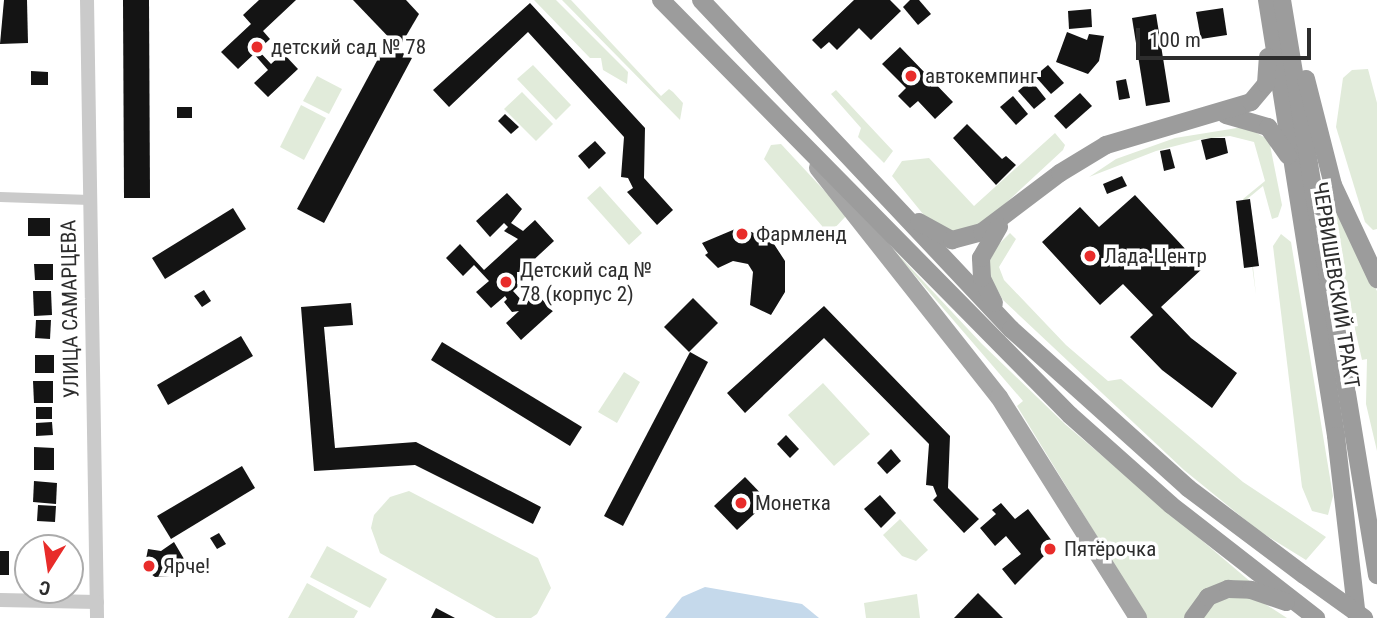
<!DOCTYPE html>
<html>
<head>
<meta charset="utf-8">
<style>
  body { margin:0 }
  #map { position:relative; width:1377px; height:618px; overflow:hidden; background:#fff; font-family:"Roboto Condensed",sans-serif }
  div>[style] { position:absolute }
  .green>* { inset:0; background:#e1ebda }
  .water>* { inset:0; background:#c5d9eb }
  .building>* { inset:0; background:#141414 }
  .minor>* { height:10px; margin:-5px; padding:0 5px; transform-origin:5px; border-radius:5px; background:#cacaca }
  .tertiary>* { height:14px; margin:-7px; padding:0 7px; transform-origin:7px; border-radius:7px; background:#cacaca }
  .primary>* { height:18px; margin:-9px; padding:0 9px; transform-origin:9px; border-radius:9px; background:#a5a5a5 }
  .trunk>* { height:18px; margin:-9px; padding:0 9px; transform-origin:9px; border-radius:9px; background:#9c9c9c }
  .trunk-bridge>* { height:18px; margin:-9px; padding:0 9px; transform-origin:9px; border-radius:9px; background:#9c9c9c }
  .dots>* { width:19px; height:19px; translate:-50% -50%; box-sizing:border-box; border:4px solid #fff; border-radius:50% }
  span { translate:-50% -50%; white-space:nowrap; text-align:center; line-height:1.15; -webkit-text-stroke:7px #fff; paint-order:stroke }
  .poi-label { font-size:21px; color:#2d2d2d }
  .left { translate:0 -50%; text-align:left }
  .street-label { font-size:21px; color:#2d2d2d }
  .north { position:absolute; left:14px; top:534px; width:70px; height:70px; box-sizing:border-box; background:#fff; border:2px solid #ababab; border-radius:50%; rotate:192deg; font-size:19px; font-weight:700; line-height:28px; text-align:center; color:#2d2d2d }
  .north::after { content:''; display:block; margin:auto; width:24px; height:32px; background:#e82c2a; clip-path:polygon(50% 0,100% 100%,50% 72%,0 100%) }
  .scale { position:absolute; left:1136px; top:28px; width:175px; height:32px; box-sizing:border-box; border:4px solid #2d2d2d; border-top:0; padding-left:9px; font-size:21px; line-height:24px; white-space:nowrap; color:#2d2d2d; -webkit-text-stroke:5px #fff; paint-order:stroke }
</style>
</head>
<body>
<div id="map">
  <div class="green">
    <i style="clip-path:polygon(534px 0,556px 0,628px 72px,627px 84px,603px 70px,601px 58px,590px 58px)"></i>
    <i style="clip-path:polygon(562px 0,571px 0,661px 96px,669px 89px,673px 92px,683px 103px,680px 120px)"></i>
    <i style="clip-path:polygon(533px 65px,571px 105px,556px 120px,517px 79px)"></i>
    <i style="clip-path:polygon(1368px 69px,1377px 103px,1377px 229px,1373px 230px,1365px 222px,1336px 127px,1343px 78px,1352px 70px)"></i>
    <i style="clip-path:polygon(317px 76px,342px 89px,329px 114px,303px 101px)"></i>
    <i style="clip-path:polygon(836px 90px,893px 151px,884px 163px,858px 137px,861px 128px,831px 94px)"></i>
    <i style="clip-path:polygon(522px 92px,553px 124px,536px 141px,504px 109px)"></i>
    <i style="clip-path:polygon(301px 105px,326px 118px,304px 160px,280px 147px)"></i>
    <i style="clip-path:polygon(1237px 128px,1248px 128px,1269px 140px,1282px 205px,1278px 217px,1272px 219px,1263px 186px,1246px 200px,1256px 295px,1243px 199px,1265px 181px,1254px 142px,1230px 136px,1202px 139px,1156px 151px,1089px 177px,1116px 159px,1175px 138px)"></i>
    <i style="clip-path:polygon(1055px 133px,1065px 145px,1063px 150px,980px 227px,961px 235px,932px 225px,892px 176px,902px 161px,929px 158px,974px 206px)"></i>
    <i style="clip-path:polygon(781px 144px,847px 215px,829px 234px,764px 159px,771px 145px)"></i>
    <i style="clip-path:polygon(600px 186px,642px 233px,629px 245px,587px 198px)"></i>
    <i style="clip-path:polygon(1336px 211px,1377px 291px,1377px 451px,1366px 404px,1367px 359px,1362px 360px,1336px 245px)"></i>
    <i style="clip-path:polygon(1010px 233px,1016px 239px,999px 267px,1004px 280px,1066px 345px,1108px 381px,1121px 379px,1243px 482px,1326px 537px,1306px 560px,1259px 531px,1184px 470px,1003px 300px,990px 277px,989px 262px,998px 245px)"></i>
    <i style="clip-path:polygon(1281px 234px,1291px 242px,1333px 496px,1328px 515px,1312px 511px,1302px 487px,1273px 246px)"></i>
    <i style="clip-path:polygon(880px 235px,982px 344px,1066px 425px,1252px 583px,1186px 618px,1147px 618px,1017px 406px,1023px 401px)"></i>
    <i style="clip-path:polygon(624px 372px,640px 382px,617px 423px,598px 412px)"></i>
    <i style="clip-path:polygon(823px 383px,870px 434px,834px 466px,788px 415px)"></i>
    <i style="clip-path:polygon(409px 491px,538px 558px,551px 588px,537px 614px,531px 618px,496px 618px,380px 553px,371px 528px,374px 515px,390px 497px)"></i>
    <i style="clip-path:polygon(900px 519px,928px 550px,916px 561px,902px 556px,883px 535px)"></i>
    <i style="clip-path:polygon(327px 546px,387px 579px,370px 608px,310px 577px)"></i>
    <i style="clip-path:polygon(307px 583px,358px 611px,354px 618px,288px 618px)"></i>
    <i style="clip-path:polygon(917px 594px,920px 618px,866px 618px,864px 603px)"></i>
    <i style="clip-path:polygon(1240px 596px,1262px 602px,1287px 618px,1201px 618px,1216px 601px)"></i>
  </div>
  <div class="water">
    <i style="clip-path:polygon(705px 587px,802px 604px,819px 618px,665px 618px,682px 597px)"></i>
  </div>
  <div class="building">
    <i style="clip-path:polygon(4px 0,27px 0,28px 43px,0 44px)"></i>
    <i style="clip-path:polygon(123px 0,149px 0,150px 198px,124px 198px)"></i>
    <i style="clip-path:polygon(259px 0,296px 0,263px 31px,270px 39px,258px 50px,271px 64px,283px 53px,298px 69px,268px 97px,254px 83px,268px 70px,254px 54px,238px 69px,221px 52px,251px 24px,243px 15px)"></i>
    <i style="clip-path:polygon(353px 0,406px 0,419px 14px,399px 48px)"></i>
    <i style="clip-path:polygon(854px 0,890px 0,901px 11px,871px 40px,859px 28px,837px 50px,829px 42px,821px 49px,812px 40px)"></i>
    <i style="clip-path:polygon(910px 0,919px 0,931px 14px,918px 25px,903px 7px)"></i>
    <i style="clip-path:polygon(530px 3px,645px 128px,644px 178px,673px 210px,657px 225px,627px 192px,633px 188px,628px 178px,621px 177px,624px 137px,528px 32px,449px 107px,433px 90px)"></i>
    <i style="clip-path:polygon(1223px 8px,1227px 35px,1201px 39px,1196px 12px)"></i>
    <i style="clip-path:polygon(1091px 9px,1092px 27px,1069px 29px,1068px 11px)"></i>
    <i style="clip-path:polygon(1156px 14px,1170px 102px,1146px 106px,1132px 18px)"></i>
    <i style="clip-path:polygon(1067px 32px,1087px 40px,1089px 34px,1104px 36px,1099px 61px,1088px 74px,1056px 62px)"></i>
    <i style="clip-path:polygon(386px 44px,412px 58px,324px 223px,297px 209px)"></i>
    <i style="clip-path:polygon(900px 47px,953px 102px,935px 119px,918px 101px,910px 108px,898px 96px,906px 88px,882px 64px)"></i>
    <i style="clip-path:polygon(1048px 65px,1064px 83px,1051px 94px,1035px 76px)"></i>
    <i style="clip-path:polygon(31px 71px,48px 72px,48px 85px,31px 85px)"></i>
    <i style="clip-path:polygon(1126px 79px,1130px 98px,1119px 100px,1116px 81px)"></i>
    <i style="clip-path:polygon(1031px 80px,1046px 99px,1034px 109px,1018px 91px)"></i>
    <i style="clip-path:polygon(1080px 93px,1092px 106px,1066px 129px,1054px 116px)"></i>
    <i style="clip-path:polygon(1013px 96px,1028px 114px,1016px 125px,1000px 107px)"></i>
    <i style="clip-path:polygon(177px 107px,192px 107px,192px 118px,177px 118px)"></i>
    <i style="clip-path:polygon(505px 114px,519px 127px,511px 134px,498px 121px)"></i>
    <i style="clip-path:polygon(967px 124px,1002px 159px,1006px 156px,1016px 165px,996px 185px,953px 138px)"></i>
    <i style="clip-path:polygon(1211px 138px,1225px 138px,1228px 153px,1206px 160px,1201px 140px)"></i>
    <i style="clip-path:polygon(595px 141px,606px 153px,589px 169px,578px 156px)"></i>
    <i style="clip-path:polygon(1170px 149px,1175px 168px,1164px 171px,1160px 151px)"></i>
    <i style="clip-path:polygon(1122px 176px,1127px 186px,1107px 194px,1103px 184px)"></i>
    <i style="clip-path:polygon(507px 193px,522px 209px,511px 223px,523px 231px,535px 220px,554px 241px,526px 267px,532px 274px,513px 291px,525px 304px,536px 293px,553px 311px,521px 340px,506px 323px,519px 311px,512px 312px,504px 302px,507px 299px,505px 296px,491px 308px,476px 292px,489px 281px,474px 265px,463px 276px,446px 258px,460px 244px,484px 270px,518px 239px,504px 231px,508px 227px,504px 223px,490px 237px,476px 221px)"></i>
    <i style="clip-path:polygon(1135px 195px,1203px 268px,1161px 307px,1191px 338px,1237px 373px,1212px 408px,1162px 370px,1130px 337px,1153px 315px,1123px 284px,1100px 305px,1042px 242px,1080px 207px,1099px 227px)"></i>
    <i style="clip-path:polygon(1250px 199px,1259px 266px,1244px 268px,1236px 201px)"></i>
    <i style="clip-path:polygon(233px 208px,246px 229px,165px 279px,152px 258px)"></i>
    <i style="clip-path:polygon(28px 218px,50px 218px,50px 236px,28px 236px)"></i>
    <i style="clip-path:polygon(740px 227px,772px 241px,785px 261px,785px 292px,771px 315px,750px 305px,753px 272px,748px 264px,733px 261px,718px 268px,705px 255px,708px 253px,702px 243px)"></i>
    <i style="clip-path:polygon(34px 264px,53px 264px,53px 280px,35px 280px)"></i>
    <i style="clip-path:polygon(204px 290px,211px 301px,202px 307px,194px 296px)"></i>
    <i style="clip-path:polygon(33px 291px,51px 291px,52px 315px,34px 316px)"></i>
    <i style="clip-path:polygon(693px 298px,718px 323px,689px 352px,664px 327px)"></i>
    <i style="clip-path:polygon(351px 303px,353px 325px,324px 327px,335px 448px,416px 442px,541px 507px,533px 524px,415px 465px,314px 471px,301px 307px)"></i>
    <i style="clip-path:polygon(824px 306px,950px 436px,948px 488px,979px 519px,964px 533px,933px 500px,937px 496px,933px 486px,926px 485px,929px 444px,824px 338px,745px 413px,727px 393px)"></i>
    <i style="clip-path:polygon(36px 320px,51px 320px,50px 339px,35px 338px)"></i>
    <i style="clip-path:polygon(241px 336px,253px 356px,168px 405px,157px 385px)"></i>
    <i style="clip-path:polygon(442px 342px,582px 427px,570px 446px,431px 360px)"></i>
    <i style="clip-path:polygon(690px 352px,708px 362px,623px 526px,604px 516px)"></i>
    <i style="clip-path:polygon(35px 355px,54px 355px,54px 373px,35px 373px)"></i>
    <i style="clip-path:polygon(33px 381px,53px 381px,53px 403px,34px 403px)"></i>
    <i style="clip-path:polygon(36px 407px,52px 407px,52px 419px,36px 419px)"></i>
    <i style="clip-path:polygon(52px 422px,53px 435px,36px 436px,36px 423px)"></i>
    <i style="clip-path:polygon(786px 435px,799px 449px,790px 458px,777px 444px)"></i>
    <i style="clip-path:polygon(34px 447px,54px 448px,54px 470px,34px 470px)"></i>
    <i style="clip-path:polygon(891px 449px,901px 461px,887px 474px,877px 463px)"></i>
    <i style="clip-path:polygon(242px 466px,255px 488px,171px 539px,157px 516px)"></i>
    <i style="clip-path:polygon(745px 477px,768px 501px,737px 530px,714px 506px)"></i>
    <i style="clip-path:polygon(34px 481px,57px 483px,56px 504px,33px 502px)"></i>
    <i style="clip-path:polygon(880px 495px,896px 513px,881px 528px,864px 509px)"></i>
    <i style="clip-path:polygon(1001px 503px,1015px 519px,1028px 509px,1058px 549px,1048px 557px,1045px 555px,1015px 585px,1002px 569px,1021px 554px,1006px 536px,995px 546px,980px 528px,996px 514px,992px 510px)"></i>
    <i style="clip-path:polygon(38px 505px,56px 506px,55px 522px,37px 521px)"></i>
    <i style="clip-path:polygon(219px 533px,226px 544px,217px 549px,210px 538px)"></i>
    <i style="clip-path:polygon(174px 542px,187px 564px,170px 576px,155px 577px,144px 569px,148px 549px,161px 551px)"></i>
    <i style="clip-path:polygon(0 551px,9px 551px,9px 575px,0 575px)"></i>
    <i style="clip-path:polygon(978px 593px,1003px 618px,954px 618px)"></i>
    <i style="clip-path:polygon(436px 608px,455px 618px,431px 618px)"></i>
  </div>
  <div class="minor">
    <i style="left:0;top:197px;width:90px;rotate:1.9deg"></i>
  </div>
  <div class="tertiary">
    <i style="left:87px;top:0;width:618px;rotate:89.07deg"></i>
    <i style="left:0;top:600px;width:97px;rotate:1.2deg"></i>
  </div>
  <div class="primary">
    <i style="left:818px;top:168px;width:292px;rotate:51.7deg"></i>
    <i style="left:999px;top:397px;width:261px;rotate:57.8deg"></i>
  </div>
  <div class="trunk">
    <i style="left:661px;top:0;width:583px;rotate:45.42deg"></i>
    <i style="left:1070px;top:415px;width:135px;rotate:41.7deg"></i>
    <i style="left:1171px;top:505px;width:184px;rotate:37.9deg"></i>
    <i style="left:701px;top:0;width:452px;rotate:46.7deg"></i>
    <i style="left:1011px;top:329px;width:238px;rotate:41.9deg"></i>
    <i style="left:1188px;top:488px;width:145px;rotate:36.9deg"></i>
    <i style="left:1267px;top:0;width:441px;rotate:81deg"></i>
    <i style="left:1336px;top:436px;width:183px;rotate:83.4deg"></i>
    <i style="left:1282px;top:0;width:583px;rotate:80.62deg"></i>
    <i style="left:1306px;top:79px;width:109px;rotate:75.7deg"></i>
    <i style="left:1333px;top:185px;width:104px;rotate:64.9deg"></i>
    <i style="left:1226px;top:115px;width:44px;rotate:15.9deg"></i>
    <i style="left:1268px;top:127px;width:35px;rotate:55deg"></i>
    <i style="left:919px;top:222px;width:38px;rotate:29deg"></i>
    <i style="left:952px;top:240px;width:31px;rotate:-15deg"></i>
    <i style="left:982px;top:232px;width:98px;rotate:-37.1deg"></i>
    <i style="left:1060px;top:173px;width:54px;rotate:-31.3deg"></i>
    <i style="left:1106px;top:145px;width:151px;rotate:-16.5deg"></i>
    <i style="left:1251px;top:102px;width:23px;rotate:-50deg"></i>
    <i style="left:1266px;top:84px;width:27px;rotate:-86deg"></i>
    <i style="left:994px;top:303px;width:28px;rotate:-116deg"></i>
    <i style="left:982px;top:278px;width:20px;rotate:-93deg"></i>
    <i style="left:981px;top:258px;width:36px;rotate:-60deg"></i>
    <i style="left:1193px;top:618px;width:26px;rotate:-54deg"></i>
    <i style="left:1208px;top:597px;width:22px;rotate:-22deg"></i>
    <i style="left:1228px;top:589px;width:23px;rotate:2deg"></i>
    <i style="left:1251px;top:590px;width:37px;rotate:19deg"></i>
  </div>
  <div class="trunk-bridge">
    <i style="left:1304px;top:575px;width:74px;rotate:35.6deg"></i>
  </div>
  <div class="dots">
    <i style="left:257px;top:47px;background:#e82c2a"></i>
    <i style="left:911px;top:76px;background:#e82c2a"></i>
    <i style="left:742px;top:234px;background:#e82c2a"></i>
    <i style="left:1090px;top:256px;background:#e82c2a"></i>
    <i style="left:506px;top:282px;background:#e82c2a"></i>
    <i style="left:741px;top:503px;background:#e82c2a"></i>
    <i style="left:1050px;top:549px;background:#e82c2a"></i>
    <i style="left:149px;top:566px;background:#e82c2a"></i>
  </div>
  <div class="poi-label">
    <span class="left" style="left:271px;top:47px">детский сад № 78</span>
    <span class="left" style="left:925px;top:76px">автокемпинг</span>
    <span class="left" style="left:756px;top:234px">Фармленд</span>
    <span class="left" style="left:1104px;top:256px">Лада-Центр</span>
    <span class="left" style="left:520px;top:282px">Детский сад №<br>78 (корпус 2)</span>
    <span class="left" style="left:755px;top:503px">Монетка</span>
    <span class="left" style="left:1064px;top:549px">Пятёрочка</span>
    <span class="left" style="left:163px;top:566px">Ярче!</span>
  </div>
  <div class="street-label">
    <span style="left:1336px;top:285px;rotate:81deg">ЧЕРВИШЕВСКИЙ ТРАКТ</span>
    <span style="left:70px;top:309px;rotate:-91deg">УЛИЦА САМАРЦЕВА</span>
  </div>
  <div class="north">С</div>
  <div class="scale">100 m</div>
</div>
</body>
</html>
